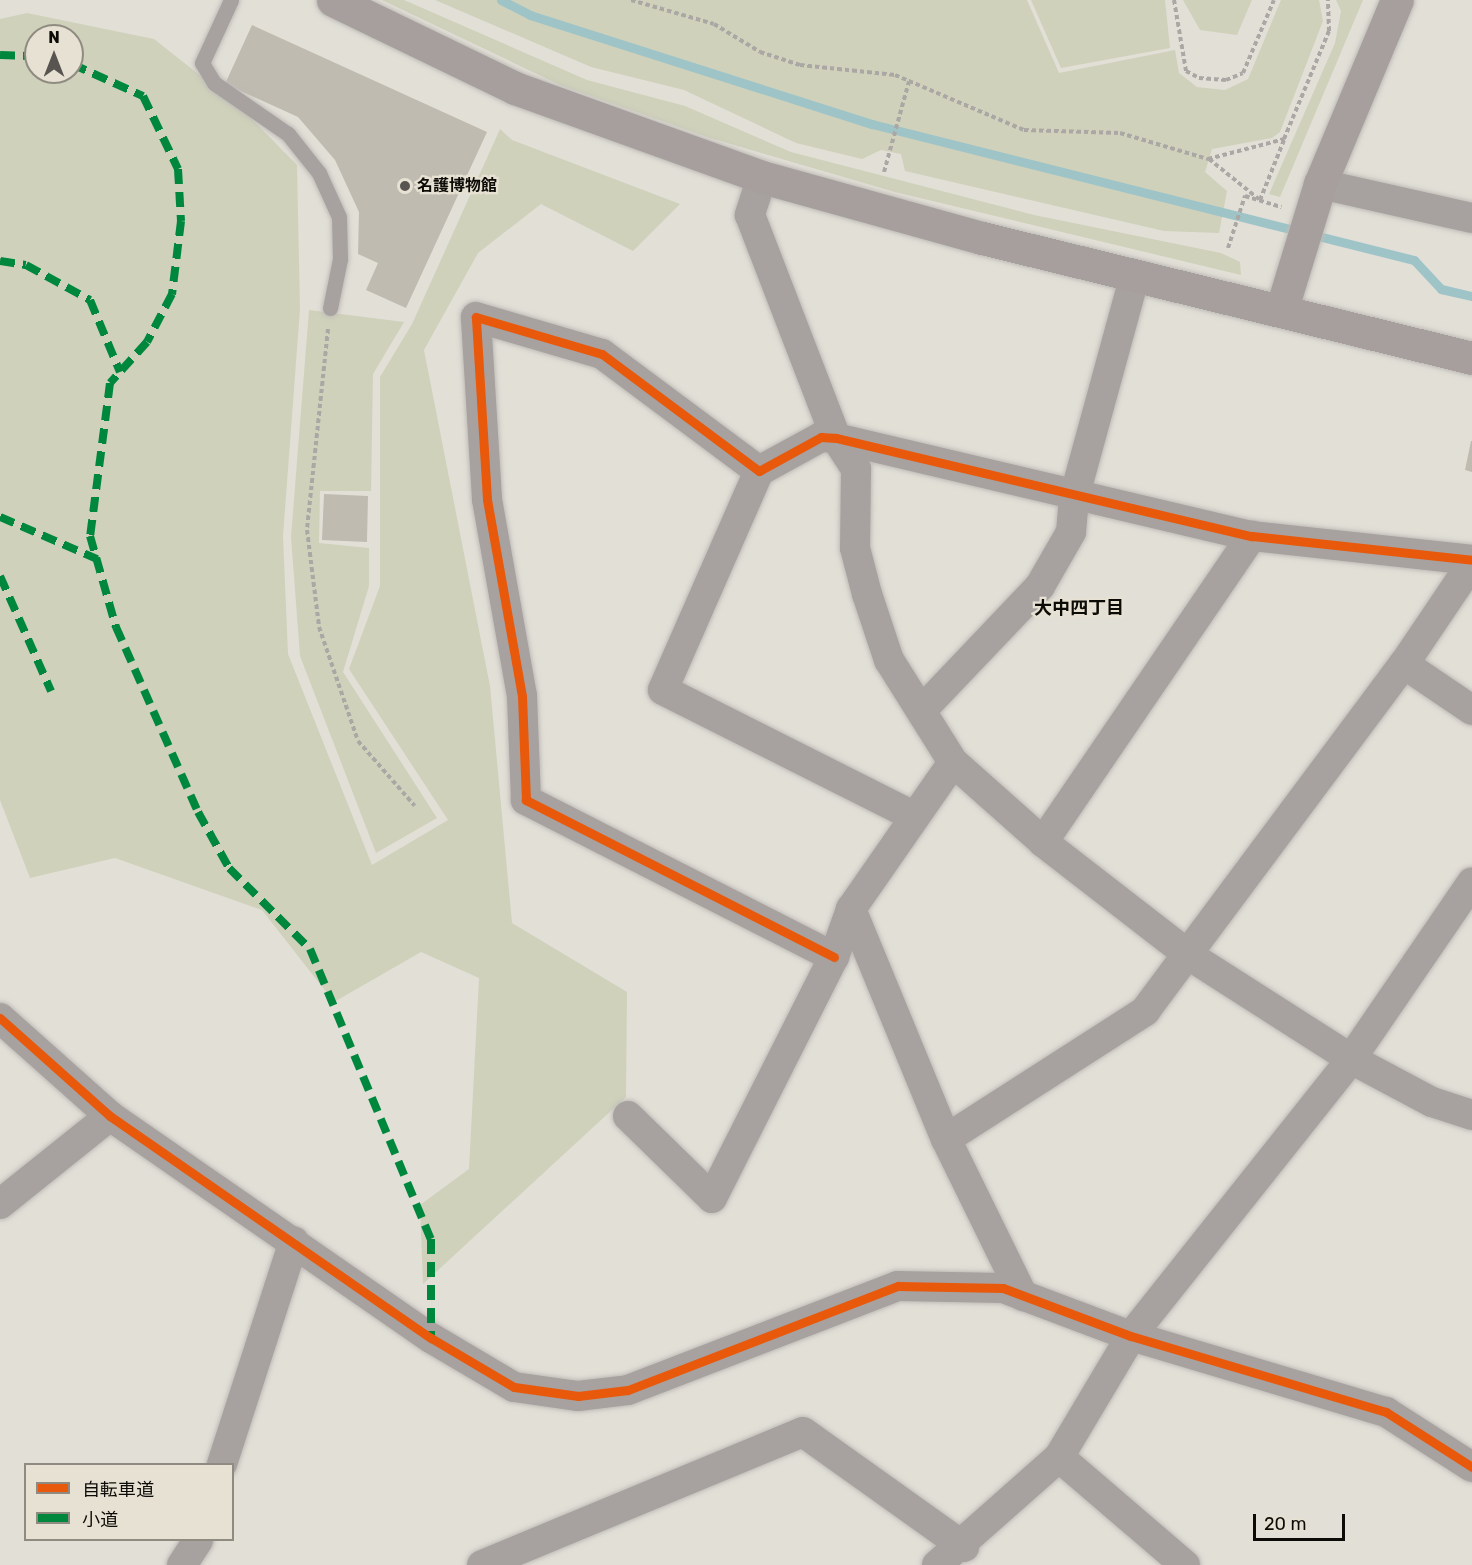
<!DOCTYPE html>
<html>
<head>
<meta charset="utf-8">
<style>
  body { margin:0 }
  #map { position:relative; width:1472px; height:1565px; overflow:hidden; background:#e2dfd7; font-family:Rubik,"Noto Sans JP",sans-serif }
  div>[style] { position:absolute }
  .green>* { inset:0; background:#cfd1bb }
  .stream>* { height:9px; margin:-4.5px; padding:0 4.5px; transform-origin:4.5px; border-radius:4.5px; background:#9ec4c7 }
  .building>* { inset:0; background:#bfbbb0 }
  .path>* { height:4px; margin-top:-2px; transform-origin:0; background:repeating-linear-gradient(90deg,#aba7a4 0 4.5px,transparent 0 7.5px) }
  .roads { filter:drop-shadow(0 0 2px #bfbcb7) drop-shadow(0 0 2px #bfbcb7) }
  .lane>* { height:15px; margin:-7.5px; padding:0 7.5px; transform-origin:7.5px; border-radius:7.5px; background:#a7a1a0 }
  .street>* { height:30px; margin:-15px; padding:0 15px; transform-origin:15px; border-radius:15px; background:#a7a1a0 }
  .secondary>* { height:33px; margin:-16.5px; padding:0 16.5px; transform-origin:16.5px; border-radius:16.5px; background:#a69f9d }
  .quiet>* { height:8px; margin-top:-4px; transform-origin:0; background:repeating-linear-gradient(90deg,#00873e 0 15px,transparent 0 23px) }
  .cycleway>* { height:9px; margin:-4.5px; padding:0 4.5px; transform-origin:4.5px; border-radius:4.5px; background:#e8590c }
  .dots>* { width:16px; height:16px; translate:-50% -50%; box-sizing:border-box; border:3px solid #e6e1d2; border-radius:50% }
  span { translate:-50% -50%; white-space:nowrap; text-align:center; line-height:1.15; -webkit-text-stroke:4.5px #e6e1d2; paint-order:stroke }
  .poi-label { font-size:16px; color:#0d0b07; font-weight:700 }
  .left { translate:0 -50%; text-align:left }
  .neighbourhood-label { font-size:18px; color:#0d0b07; font-weight:700 }
  .legend { position:absolute; left:24px; top:1463px; width:210px; height:78px; box-sizing:border-box; background:#e6e1d2; border:2px solid #8f8b81; margin:0; padding:8px 10px; list-style:none; font-size:18px; color:#0d0b07 }
  .legend li { display:flex; align-items:center; gap:12px; height:30px }
  .legend b { width:30px; border:2px solid #8f8b81 }
  .north { position:absolute; left:24px; top:24px; width:60px; height:60px; box-sizing:border-box; background:#e6e1d2; border:2px solid #8f8b81; border-radius:50%; rotate:0deg; font-size:16px; font-weight:700; line-height:24px; text-align:center; color:#0d0b07 }
  .north::after { content:''; display:block; margin:auto; width:21px; height:27px; background:#585550; clip-path:polygon(50% 0,100% 100%,50% 72%,0 100%) }
  .scale { position:absolute; left:1253px; top:1514px; width:92px; height:27px; box-sizing:border-box; border:3px solid #0d0b07; border-top:0; padding-left:8px; font-size:18px; line-height:21px; white-space:nowrap; color:#0d0b07; -webkit-text-stroke:4px #e6e1d2; paint-order:stroke }
</style>
</head>
<body>
<div id="map">
  <div class="green">
    <i style="clip-path:polygon(382px 0,404px 0,587px 80px,685px 106px,791px 152px,1034px 215px,1221px 253px,1240px 262px,1241px 275px,895px 192px,710px 138px,560px 85px)"></i>
    <i style="clip-path:polygon(435px 0,1027px 0,1059px 73px,1175px 50px,1179px 73px,1197px 87px,1225px 90px,1248px 79px,1281px 0,1319px 0,1323px 21px,1280px 132px,1272px 138px,1212px 149px,1205px 172px,1227px 191px,1219px 233px,1164px 231px,905px 171px,901px 154px,881px 150px,862px 159px,796px 143px,684px 90px,591px 67px)"></i>
    <i style="clip-path:polygon(1031px 0,1165px 0,1170px 48px,1061px 68px)"></i>
    <i style="clip-path:polygon(1183px 0,1252px 0,1237px 35px,1200px 30px)"></i>
    <i style="clip-path:polygon(1336px 0,1363px 0,1280px 197px,1269px 194px,1335px 43px,1341px 11px)"></i>
    <i style="clip-path:polygon(evenodd,27px 13px,154px 39px,240px 107px,297px 165px,300px 309px,283px 536px,288px 654px,372px 865px,448px 820px,349px 669px,380px 586px,380px 377px,412px 324px,500px 129px,512px 140px,680px 204px,633px 251px,541px 204px,478px 253px,424px 350px,490px 686px,512px 923px,627px 992px,626px 1097px,423px 1284px,420px 1205px,469px 1169px,479px 978px,421px 952px,334px 1002px,262px 910px,115px 858px,30px 878px,0 800px,0 19px,27px 13px,36px 36px,72px 36px,72px 72px,36px 72px,36px 36px)"></i>
    <i style="clip-path:polygon(309px 310px,404px 322px,373px 374px,371px 491px,320px 491px,319px 543px,369px 548px,369px 586px,343px 672px,437px 818px,376px 853px,300px 656px,291px 537px)"></i>
  </div>
  <div class="stream">
    <i style="left:501px;top:0;width:33px;rotate:27deg"></i>
    <i style="left:530px;top:15px;width:359px;rotate:17.7deg"></i>
    <i style="left:872px;top:124px;width:559px;rotate:14.09deg"></i>
    <i style="left:1414px;top:260px;width:40px;rotate:47deg"></i>
    <i style="left:1441px;top:289px;width:32px;rotate:13deg"></i>
  </div>
  <div class="building">
    <i style="clip-path:polygon(252px 25px,487px 132px,406px 308px,366px 290px,378px 263px,358px 254px,359px 212px,335px 160px,298px 117px,225px 84px)"></i>
    <i style="clip-path:polygon(1471px 441px,1472px 441px,1472px 472px,1465px 470px)"></i>
    <i style="clip-path:polygon(324px 494px,368px 496px,367px 542px,322px 540px)"></i>
  </div>
  <div class="path">
    <i style="left:631px;top:0;width:86px;rotate:16.1deg"></i>
    <i style="left:714px;top:24px;width:54px;rotate:31.3deg"></i>
    <i style="left:760px;top:52px;width:42px;rotate:18deg"></i>
    <i style="left:800px;top:65px;width:96px;rotate:6deg"></i>
    <i style="left:895px;top:75px;width:140px;rotate:23.1deg"></i>
    <i style="left:1024px;top:130px;width:96px;rotate:1.8deg"></i>
    <i style="left:1120px;top:133px;width:92px;rotate:16.5deg"></i>
    <i style="left:1208px;top:159px;width:79px;rotate:-14.7deg"></i>
    <i style="left:1284px;top:139px;width:117px;rotate:-67.4deg"></i>
    <i style="left:1329px;top:31px;width:31px;rotate:-92deg"></i>
    <i style="left:1174px;top:0;width:72px;rotate:80.4deg"></i>
    <i style="left:1186px;top:71px;width:15px;rotate:28deg"></i>
    <i style="left:1199px;top:78px;width:27px;rotate:4deg"></i>
    <i style="left:1226px;top:80px;width:18px;rotate:-22deg"></i>
    <i style="left:1243px;top:73px;width:79px;rotate:-67deg"></i>
    <i style="left:1209px;top:159px;width:65px;rotate:38.8deg"></i>
    <i style="left:1260px;top:200px;width:65px;rotate:-68.2deg"></i>
    <i style="left:884px;top:172px;width:94px;rotate:-74.6deg"></i>
    <i style="left:1228px;top:248px;width:55px;rotate:-71.9deg"></i>
    <i style="left:1245px;top:196px;width:38px;rotate:17deg"></i>
    <i style="left:328px;top:329px;width:202px;rotate:96deg"></i>
    <i style="left:307px;top:530px;width:98px;rotate:82.9deg"></i>
    <i style="left:319px;top:627px;width:120px;rotate:71.1deg"></i>
    <i style="left:358px;top:741px;width:86px;rotate:48.8deg"></i>
  </div>
  <div class="roads">
    <div class="lane">
      <i style="left:231px;top:0;width:69px;rotate:114.7deg"></i>
      <i style="left:202px;top:63px;width:23px;rotate:59deg"></i>
      <i style="left:214px;top:83px;width:90px;rotate:34.6deg"></i>
      <i style="left:288px;top:134px;width:50px;rotate:51.5deg"></i>
      <i style="left:319px;top:173px;width:48px;rotate:65.6deg"></i>
      <i style="left:339px;top:217px;width:42px;rotate:88.6deg"></i>
      <i style="left:340px;top:259px;width:50px;rotate:101.5deg"></i>
    </div>
    <div class="street">
      <i style="left:762px;top:177px;width:40px;rotate:108deg"></i>
      <i style="left:750px;top:215px;width:239px;rotate:68.9deg"></i>
      <i style="left:836px;top:438px;width:37px;rotate:57deg"></i>
      <i style="left:856px;top:469px;width:79px;rotate:90.7deg"></i>
      <i style="left:855px;top:548px;width:48px;rotate:75.4deg"></i>
      <i style="left:867px;top:594px;width:70px;rotate:71.6deg"></i>
      <i style="left:889px;top:660px;width:120px;rotate:57.9deg"></i>
      <i style="left:953px;top:762px;width:120px;rotate:41.6deg"></i>
      <i style="left:1043px;top:842px;width:186px;rotate:37.8deg"></i>
      <i style="left:1190px;top:956px;width:191px;rotate:32.6deg"></i>
      <i style="left:1351px;top:1059px;width:92px;rotate:28deg"></i>
      <i style="left:1432px;top:1102px;width:42px;rotate:18deg"></i>
      <i style="left:1320px;top:184px;width:156px;rotate:12.6deg"></i>
      <i style="left:759px;top:471px;width:239px;rotate:113.7deg"></i>
      <i style="left:663px;top:690px;width:280px;rotate:26.7deg"></i>
      <i style="left:1404px;top:664px;width:82px;rotate:34.1deg"></i>
      <i style="left:922px;top:710px;width:171px;rotate:-46.4deg"></i>
      <i style="left:1040px;top:586px;width:62px;rotate:-60.1deg"></i>
      <i style="left:1071px;top:532px;width:34px;rotate:-85deg"></i>
      <i style="left:1074px;top:498px;width:231px;rotate:-74.7deg"></i>
      <i style="left:1043px;top:842px;width:371px;rotate:-55.7deg"></i>
      <i style="left:851px;top:909px;width:249px;rotate:67.6deg"></i>
      <i style="left:946px;top:1139px;width:237px;rotate:-32.7deg"></i>
      <i style="left:1145px;top:1011px;width:433px;rotate:-53.3deg"></i>
      <i style="left:1404px;top:664px;width:122px;rotate:-56deg"></i>
      <i style="left:834px;top:957px;width:346px;rotate:-153deg"></i>
      <i style="left:526px;top:800px;width:104px;rotate:-92.2deg"></i>
      <i style="left:522px;top:696px;width:200px;rotate:-100.1deg"></i>
      <i style="left:487px;top:499px;width:182px;rotate:-93.5deg"></i>
      <i style="left:476px;top:317px;width:131px;rotate:16.4deg"></i>
      <i style="left:602px;top:354px;width:196px;rotate:36.7deg"></i>
      <i style="left:759px;top:471px;width:71px;rotate:-28.7deg"></i>
      <i style="left:821px;top:437px;width:15px;rotate:4deg"></i>
      <i style="left:836px;top:438px;width:427px;rotate:13.3deg"></i>
      <i style="left:1252px;top:536px;width:221px;rotate:6.2deg"></i>
      <i style="left:0;top:1018px;width:147px;rotate:41.7deg"></i>
      <i style="left:110px;top:1116px;width:390px;rotate:34.7deg"></i>
      <i style="left:431px;top:1338px;width:96px;rotate:30.6deg"></i>
      <i style="left:514px;top:1387px;width:65px;rotate:8deg"></i>
      <i style="left:578px;top:1396px;width:50px;rotate:-6.8deg"></i>
      <i style="left:628px;top:1390px;width:289px;rotate:-21.1deg"></i>
      <i style="left:898px;top:1286px;width:105px;rotate:1.1deg"></i>
      <i style="left:1003px;top:1288px;width:137px;rotate:20.6deg"></i>
      <i style="left:1131px;top:1336px;width:266px;rotate:16.6deg"></i>
      <i style="left:1386px;top:1412px;width:102px;rotate:32.6deg"></i>
      <i style="left:628px;top:1116px;width:117px;rotate:44.3deg"></i>
      <i style="left:712px;top:1198px;width:270px;rotate:-63.2deg"></i>
      <i style="left:834px;top:957px;width:51px;rotate:-70.5deg"></i>
      <i style="left:851px;top:909px;width:179px;rotate:-55.2deg"></i>
      <i style="left:946px;top:1139px;width:175px;rotate:63.9deg"></i>
      <i style="left:0;top:1204px;width:141px;rotate:-38.7deg"></i>
      <i style="left:1059px;top:1457px;width:166px;rotate:40.6deg"></i>
      <i style="left:222px;top:1464px;width:234px;rotate:-72.1deg"></i>
      <i style="left:182px;top:1565px;width:30px;rotate:-57deg"></i>
      <i style="left:482px;top:1565px;width:347px;rotate:-22.5deg"></i>
      <i style="left:803px;top:1432px;width:198px;rotate:35.5deg"></i>
      <i style="left:937px;top:1565px;width:163px;rotate:-41.5deg"></i>
      <i style="left:1059px;top:1457px;width:141px;rotate:-59.2deg"></i>
      <i style="left:1131px;top:1336px;width:354px;rotate:-51.5deg"></i>
      <i style="left:1351px;top:1059px;width:214px;rotate:-55.6deg"></i>
    </div>
    <div class="secondary">
      <i style="left:333px;top:0;width:202px;rotate:25.8deg"></i>
      <i style="left:515px;top:88px;width:263px;rotate:19.8deg"></i>
      <i style="left:762px;top:177px;width:228px;rotate:15.5deg"></i>
      <i style="left:982px;top:238px;width:504px;rotate:13.76deg"></i>
      <i style="left:1282px;top:308px;width:130px;rotate:-73deg"></i>
      <i style="left:1320px;top:184px;width:199px;rotate:-67.3deg"></i>
    </div>
  </div>
  <div class="quiet">
    <i style="left:0;top:55px;width:36px;rotate:2deg"></i>
    <i style="left:72px;top:64px;width:78px;rotate:24.3deg"></i>
    <i style="left:143px;top:96px;width:81px;rotate:64.4deg"></i>
    <i style="left:178px;top:169px;width:52px;rotate:86.7deg"></i>
    <i style="left:181px;top:221px;width:74px;rotate:97deg"></i>
    <i style="left:172px;top:294px;width:54px;rotate:117.5deg"></i>
    <i style="left:147px;top:342px;width:55px;rotate:132.1deg"></i>
    <i style="left:110px;top:383px;width:154px;rotate:97.4deg"></i>
    <i style="left:90px;top:536px;width:95px;rotate:74.1deg"></i>
    <i style="left:116px;top:627px;width:202px;rotate:66.1deg"></i>
    <i style="left:198px;top:812px;width:64px;rotate:61deg"></i>
    <i style="left:229px;top:868px;width:115px;rotate:45deg"></i>
    <i style="left:310px;top:949px;width:314px;rotate:67.4deg"></i>
    <i style="left:431px;top:1239px;width:99px;rotate:90deg"></i>
    <i style="left:0;top:261px;width:26px;rotate:9deg"></i>
    <i style="left:26px;top:265px;width:73px;rotate:28.7deg"></i>
    <i style="left:90px;top:300px;width:78px;rotate:67.4deg"></i>
    <i style="left:0;top:517px;width:106px;rotate:23.4deg"></i>
    <i style="left:0;top:576px;width:126px;rotate:66.1deg"></i>
  </div>
  <div class="cycleway">
    <i style="left:834px;top:957px;width:346px;rotate:-153deg"></i>
    <i style="left:526px;top:800px;width:104px;rotate:-92.2deg"></i>
    <i style="left:522px;top:696px;width:200px;rotate:-100.1deg"></i>
    <i style="left:487px;top:499px;width:182px;rotate:-93.5deg"></i>
    <i style="left:476px;top:317px;width:131px;rotate:16.4deg"></i>
    <i style="left:602px;top:354px;width:196px;rotate:36.7deg"></i>
    <i style="left:759px;top:471px;width:71px;rotate:-28.7deg"></i>
    <i style="left:821px;top:437px;width:15px;rotate:4deg"></i>
    <i style="left:836px;top:438px;width:427px;rotate:13.3deg"></i>
    <i style="left:1252px;top:536px;width:221px;rotate:6.2deg"></i>
    <i style="left:0;top:1018px;width:147px;rotate:41.7deg"></i>
    <i style="left:110px;top:1116px;width:390px;rotate:34.7deg"></i>
    <i style="left:431px;top:1338px;width:96px;rotate:30.6deg"></i>
    <i style="left:514px;top:1387px;width:65px;rotate:8deg"></i>
    <i style="left:578px;top:1396px;width:50px;rotate:-6.8deg"></i>
    <i style="left:628px;top:1390px;width:289px;rotate:-21.1deg"></i>
    <i style="left:898px;top:1286px;width:105px;rotate:1.1deg"></i>
    <i style="left:1003px;top:1288px;width:137px;rotate:20.6deg"></i>
    <i style="left:1131px;top:1336px;width:266px;rotate:16.6deg"></i>
    <i style="left:1386px;top:1412px;width:102px;rotate:32.6deg"></i>
  </div>
  <div class="dots">
    <i style="left:405px;top:186px;background:#585550"></i>
  </div>
  <div class="poi-label">
    <span class="left" style="left:417px;top:186px">名護博物館</span>
  </div>
  <div class="neighbourhood-label">
    <span style="left:1079px;top:608px">大中四丁目</span>
  </div>
  <ul class="legend">
  <li><b style="height:8px;background:#e8590c"></b>自転車道</li>
  <li><b style="height:8px;background:#00873e"></b>小道</li>
  </ul>
  <div class="north">N</div>
  <div class="scale">20 m</div>
</div>
</body>
</html>
